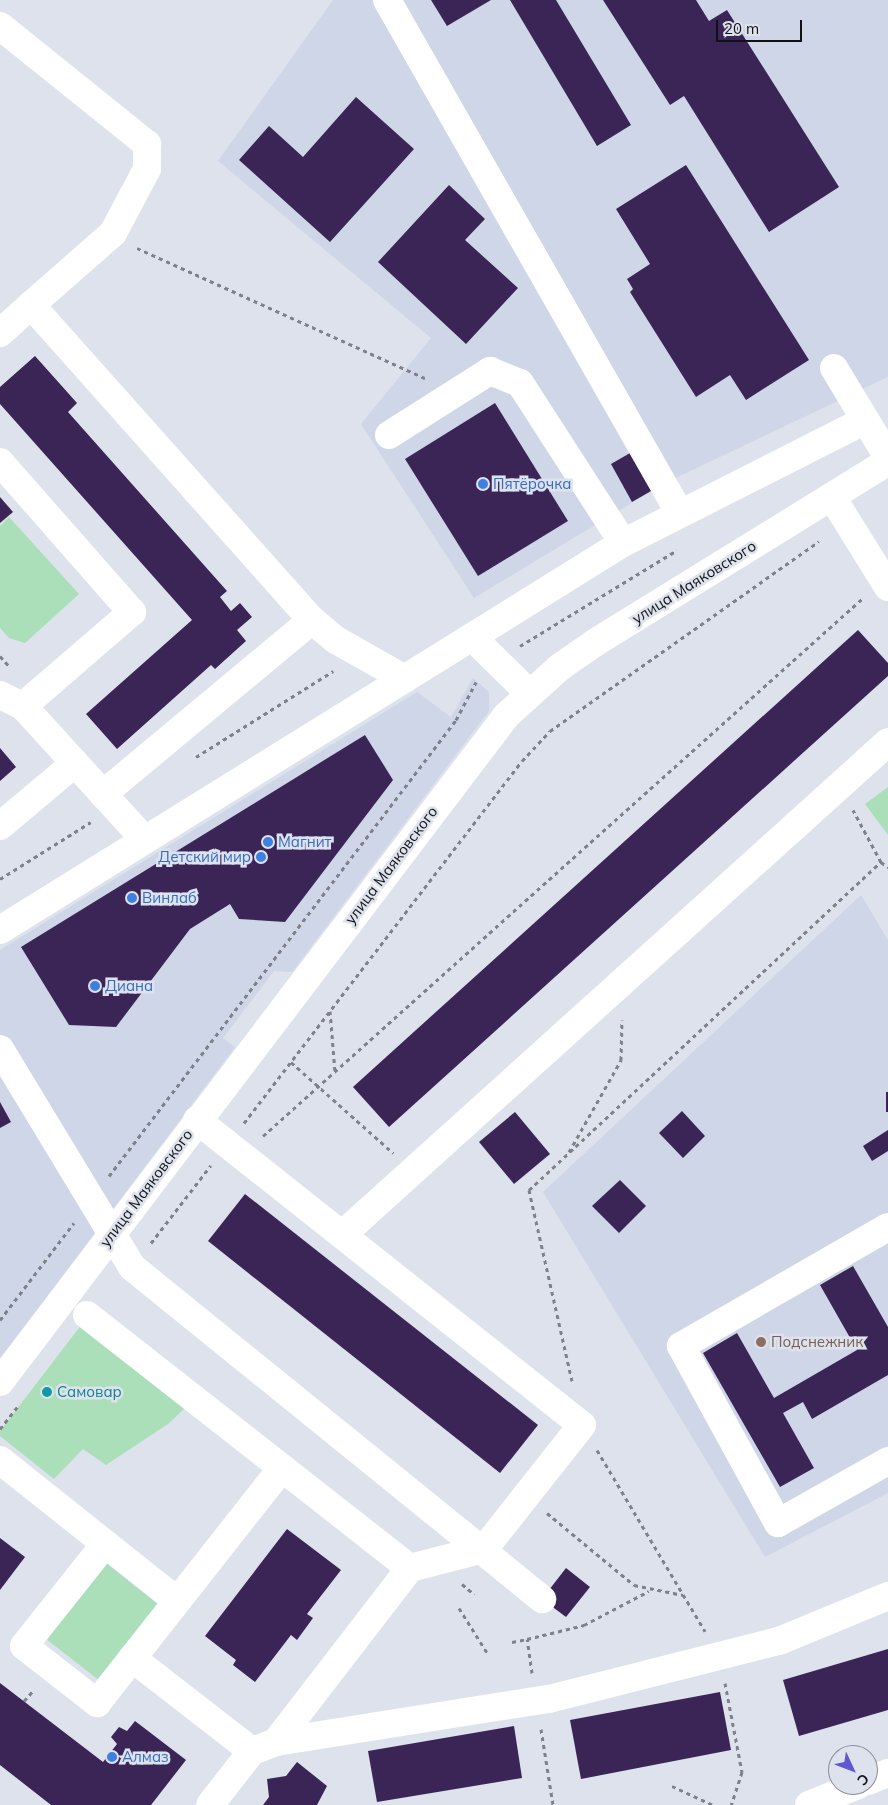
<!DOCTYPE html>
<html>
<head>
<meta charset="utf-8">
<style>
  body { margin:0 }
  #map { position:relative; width:888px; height:1805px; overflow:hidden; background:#dee2ed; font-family:Mulish,sans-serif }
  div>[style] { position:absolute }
  .built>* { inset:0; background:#ced6e7 }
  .green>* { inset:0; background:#aadfb9 }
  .building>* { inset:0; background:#3a2556 }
  .path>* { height:3px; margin-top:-1.5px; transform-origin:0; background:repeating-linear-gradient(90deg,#7f8189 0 4px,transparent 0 8px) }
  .minor>* { height:28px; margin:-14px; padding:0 14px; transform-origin:14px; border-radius:14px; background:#fff }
  .dots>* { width:14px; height:14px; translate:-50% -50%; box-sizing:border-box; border:2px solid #dee2ed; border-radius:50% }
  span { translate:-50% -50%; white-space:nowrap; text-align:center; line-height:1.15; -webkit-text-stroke:5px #dee2ed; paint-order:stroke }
  .shop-label { font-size:15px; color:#366cbe }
  .left { translate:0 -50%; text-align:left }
  .right { translate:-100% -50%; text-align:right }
  .street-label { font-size:15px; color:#111216 }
  .education-label { font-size:15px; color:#785e54 }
  .culture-label { font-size:15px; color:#0d838f }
  .north { position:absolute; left:828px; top:1745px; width:50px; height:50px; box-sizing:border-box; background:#dee2ed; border:1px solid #8c8f97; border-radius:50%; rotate:133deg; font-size:14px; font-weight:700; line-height:20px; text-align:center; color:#111216 }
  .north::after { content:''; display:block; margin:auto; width:18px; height:22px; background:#6158d1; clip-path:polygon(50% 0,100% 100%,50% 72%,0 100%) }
  .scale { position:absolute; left:716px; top:20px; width:86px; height:22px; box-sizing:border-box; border:2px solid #111216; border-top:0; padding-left:6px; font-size:15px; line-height:18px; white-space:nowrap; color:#111216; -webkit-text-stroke:4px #dee2ed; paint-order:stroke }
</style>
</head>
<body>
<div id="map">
  <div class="built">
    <i style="clip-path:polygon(333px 0,888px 0,888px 377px,663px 484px,474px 598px,361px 424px,431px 338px,218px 161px)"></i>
    <i style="clip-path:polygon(473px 678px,489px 692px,489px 711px,292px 972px,274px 971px,236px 1021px,223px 1038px,235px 1047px,0 1359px,0 950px,417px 692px,451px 717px)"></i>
    <i style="clip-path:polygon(861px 895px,888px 940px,888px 1493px,765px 1557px,543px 1192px)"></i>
  </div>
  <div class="green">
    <i style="clip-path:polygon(9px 517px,79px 594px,25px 643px,9px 638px,0 628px,0 526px)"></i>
    <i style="clip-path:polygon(888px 787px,888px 835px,865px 804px)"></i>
    <i style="clip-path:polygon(95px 1307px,201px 1393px,168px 1424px,106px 1465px,83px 1449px,54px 1479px,0 1436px,0 1431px)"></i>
    <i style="clip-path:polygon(106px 1563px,159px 1605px,100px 1681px,46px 1639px)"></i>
  </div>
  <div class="building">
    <i style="clip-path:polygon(431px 0,491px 0,447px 26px)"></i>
    <i style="clip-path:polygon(510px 0,556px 0,631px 125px,597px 146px)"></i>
    <i style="clip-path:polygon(603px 0,696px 0,709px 21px,727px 10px,839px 187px,769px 232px,684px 96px,670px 105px)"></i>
    <i style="clip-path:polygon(356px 97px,414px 149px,330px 242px,239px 160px,269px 126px,303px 157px)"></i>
    <i style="clip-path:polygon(686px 165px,809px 360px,746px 400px,730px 375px,696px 397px,630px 292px,633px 289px,627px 279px,650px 264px,616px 209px)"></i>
    <i style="clip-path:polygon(449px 185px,485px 219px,465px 240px,518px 288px,466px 344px,378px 262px)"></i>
    <i style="clip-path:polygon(35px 356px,77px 403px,68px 412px,227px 591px,220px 597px,231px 611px,240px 603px,252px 617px,237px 630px,246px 641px,215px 669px,211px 665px,117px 749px,86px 714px,192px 620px,0 404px,0 387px)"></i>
    <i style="clip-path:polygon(495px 403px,568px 521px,478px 576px,405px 459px)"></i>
    <i style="clip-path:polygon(637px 449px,658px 487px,632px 502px,611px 464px)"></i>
    <i style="clip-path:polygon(0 497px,13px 512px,0 523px)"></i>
    <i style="clip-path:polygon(858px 630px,888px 663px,888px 676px,389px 1127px,353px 1087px)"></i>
    <i style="clip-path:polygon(365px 735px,393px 780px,285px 922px,239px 919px,230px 904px,190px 929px,116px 1027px,69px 1025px,21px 947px)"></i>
    <i style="clip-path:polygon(0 748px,16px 767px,0 781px)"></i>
    <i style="clip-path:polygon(886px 1092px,888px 1092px,888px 1112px,886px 1112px)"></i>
    <i style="clip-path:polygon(0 1102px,11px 1122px,0 1128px)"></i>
    <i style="clip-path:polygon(682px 1111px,705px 1136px,683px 1158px,659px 1133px)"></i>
    <i style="clip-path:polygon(515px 1112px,550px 1154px,514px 1184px,479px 1142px)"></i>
    <i style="clip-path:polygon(888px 1130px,888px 1151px,872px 1161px,863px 1146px)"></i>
    <i style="clip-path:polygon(620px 1180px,646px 1206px,619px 1233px,592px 1206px)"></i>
    <i style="clip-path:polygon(245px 1194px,538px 1425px,500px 1473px,208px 1241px)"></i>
    <i style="clip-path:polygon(853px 1266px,888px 1327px,888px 1375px,812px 1419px,803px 1402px,783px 1413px,814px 1468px,780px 1487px,703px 1353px,737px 1333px,774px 1398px,857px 1350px,820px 1285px)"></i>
    <i style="clip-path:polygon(287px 1529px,341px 1570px,307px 1614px,313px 1618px,297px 1640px,291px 1635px,255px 1682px,233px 1665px,236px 1660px,205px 1636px)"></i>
    <i style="clip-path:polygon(0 1538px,25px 1557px,0 1590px)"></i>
    <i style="clip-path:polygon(566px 1568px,590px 1587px,566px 1617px,542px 1599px)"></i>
    <i style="clip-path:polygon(888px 1649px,888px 1710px,799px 1736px,783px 1680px)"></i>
    <i style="clip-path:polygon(0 1683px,103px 1762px,117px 1744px,111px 1737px,119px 1727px,127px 1731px,135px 1721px,186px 1760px,151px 1805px,51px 1805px,0 1765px)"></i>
    <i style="clip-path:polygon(720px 1692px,731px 1750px,581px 1779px,570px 1720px)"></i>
    <i style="clip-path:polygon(514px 1726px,522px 1778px,377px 1802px,368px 1751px)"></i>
    <i style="clip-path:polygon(297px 1762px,327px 1786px,317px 1805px,263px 1805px,269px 1797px,267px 1779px,286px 1776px)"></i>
  </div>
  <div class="path">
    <i style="left:137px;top:248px;width:316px;rotate:24.3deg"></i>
    <i style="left:520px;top:646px;width:184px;rotate:-31.4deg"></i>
    <i style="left:0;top:656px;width:15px;rotate:48deg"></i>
    <i style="left:196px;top:757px;width:162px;rotate:-32.1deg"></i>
    <i style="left:881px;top:862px;width:9px;rotate:36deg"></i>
    <i style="left:0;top:879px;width:107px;rotate:-32.1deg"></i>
    <i style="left:330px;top:1011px;width:61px;rotate:85.3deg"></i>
    <i style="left:291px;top:1062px;width:137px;rotate:41.7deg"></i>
    <i style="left:244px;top:1123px;width:456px;rotate:-52.5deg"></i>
    <i style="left:522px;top:761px;width:41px;rotate:-47deg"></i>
    <i style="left:550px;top:731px;width:329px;rotate:-35.2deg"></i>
    <i style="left:263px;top:1136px;width:806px;rotate:-41.88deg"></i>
    <i style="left:569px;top:1152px;width:106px;rotate:-60.5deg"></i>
    <i style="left:621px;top:1060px;width:40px;rotate:-88.6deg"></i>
    <i style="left:109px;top:1176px;width:573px;rotate:-52.73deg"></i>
    <i style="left:456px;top:720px;width:43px;rotate:-62.2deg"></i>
    <i style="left:151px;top:1243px;width:98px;rotate:-52.4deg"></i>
    <i style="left:0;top:1320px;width:122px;rotate:-52.7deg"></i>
    <i style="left:572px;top:1381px;width:196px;rotate:-102.7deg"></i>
    <i style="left:529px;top:1190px;width:481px;rotate:-43deg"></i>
    <i style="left:881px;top:862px;width:59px;rotate:-118.3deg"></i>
    <i style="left:0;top:1429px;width:29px;rotate:-52deg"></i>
    <i style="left:597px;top:1450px;width:211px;rotate:59.2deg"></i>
    <i style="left:547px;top:1513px;width:113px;rotate:39.6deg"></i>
    <i style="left:634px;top:1585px;width:50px;rotate:11.5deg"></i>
    <i style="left:462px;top:1584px;width:16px;rotate:40deg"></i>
    <i style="left:459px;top:1608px;width:54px;rotate:57.8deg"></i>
    <i style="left:512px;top:1642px;width:15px;rotate:-11deg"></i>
    <i style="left:532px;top:1673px;width:34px;rotate:-98deg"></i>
    <i style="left:527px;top:1639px;width:59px;rotate:-13.8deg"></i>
    <i style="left:584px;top:1625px;width:73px;rotate:-27.6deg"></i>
    <i style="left:725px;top:1683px;width:91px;rotate:79.2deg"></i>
    <i style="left:742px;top:1772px;width:35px;rotate:108deg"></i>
    <i style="left:24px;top:1701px;width:15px;rotate:-48deg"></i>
    <i style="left:541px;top:1729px;width:77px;rotate:81deg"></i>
    <i style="left:672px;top:1786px;width:45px;rotate:24.9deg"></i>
  </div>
  <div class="minor">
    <i style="left:387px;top:0;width:589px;rotate:60.3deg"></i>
    <i style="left:0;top:26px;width:189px;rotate:38.8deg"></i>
    <i style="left:147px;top:144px;width:25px;rotate:90deg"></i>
    <i style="left:147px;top:169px;width:72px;rotate:118deg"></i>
    <i style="left:113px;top:233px;width:109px;rotate:138.7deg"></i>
    <i style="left:31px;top:305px;width:422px;rotate:48.3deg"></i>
    <i style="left:312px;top:620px;width:31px;rotate:40deg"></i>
    <i style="left:336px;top:640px;width:79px;rotate:29.5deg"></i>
    <i style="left:0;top:333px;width:42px;rotate:-42.1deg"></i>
    <i style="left:834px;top:368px;width:104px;rotate:58.8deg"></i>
    <i style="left:389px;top:435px;width:120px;rotate:-32.4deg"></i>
    <i style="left:490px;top:371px;width:32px;rotate:22deg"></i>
    <i style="left:520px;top:383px;width:190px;rotate:57.2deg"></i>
    <i style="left:0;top:462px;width:200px;rotate:48.7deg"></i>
    <i style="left:132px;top:612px;width:144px;rotate:139.2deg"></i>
    <i style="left:832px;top:497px;width:106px;rotate:58.1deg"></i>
    <i style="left:472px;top:637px;width:80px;rotate:44.5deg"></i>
    <i style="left:0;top:695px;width:25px;rotate:26deg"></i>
    <i style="left:23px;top:706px;width:181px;rotate:47.7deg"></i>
    <i style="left:103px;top:794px;width:272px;rotate:-39.8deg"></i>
    <i style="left:0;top:826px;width:98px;rotate:-40deg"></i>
    <i style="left:0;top:930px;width:733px;rotate:-31.85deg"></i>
    <i style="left:623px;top:543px;width:271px;rotate:-26.9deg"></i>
    <i style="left:0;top:1049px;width:255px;rotate:58.8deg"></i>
    <i style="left:132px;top:1267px;width:528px;rotate:39deg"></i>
    <i style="left:197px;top:1120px;width:491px;rotate:38.4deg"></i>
    <i style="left:582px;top:1425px;width:158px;rotate:128.3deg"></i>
    <i style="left:484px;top:1549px;width:76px;rotate:165.6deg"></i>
    <i style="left:410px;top:1568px;width:220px;rotate:127.6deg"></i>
    <i style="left:276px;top:1742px;width:26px;rotate:159deg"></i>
    <i style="left:252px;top:1751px;width:68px;rotate:127.9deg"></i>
    <i style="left:888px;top:1227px;width:239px;rotate:150.1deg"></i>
    <i style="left:681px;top:1346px;width:202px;rotate:61.3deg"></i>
    <i style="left:778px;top:1523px;width:126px;rotate:-29.4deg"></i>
    <i style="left:343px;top:1234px;width:734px;rotate:-42.07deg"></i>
    <i style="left:87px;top:1315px;width:410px;rotate:38.1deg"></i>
    <i style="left:0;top:1382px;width:836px;rotate:-52.77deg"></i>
    <i style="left:506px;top:716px;width:73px;rotate:-42.2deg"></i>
    <i style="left:560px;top:667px;width:44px;rotate:-34.8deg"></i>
    <i style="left:596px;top:642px;width:343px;rotate:-31.7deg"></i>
    <i style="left:0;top:1460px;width:226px;rotate:38.5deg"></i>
    <i style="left:105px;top:1544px;width:130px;rotate:128.5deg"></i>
    <i style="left:24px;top:1646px;width:93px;rotate:38deg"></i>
    <i style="left:97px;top:1703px;width:299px;rotate:-51.8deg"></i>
    <i style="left:132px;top:1658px;width:152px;rotate:37.8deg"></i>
    <i style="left:276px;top:1742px;width:276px;rotate:-9deg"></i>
    <i style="left:549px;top:1699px;width:237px;rotate:-14.2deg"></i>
    <i style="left:779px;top:1641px;width:118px;rotate:-22.4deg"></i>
    <i style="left:868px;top:1781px;width:22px;rotate:-22deg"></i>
    <i style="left:809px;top:1805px;width:53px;rotate:-22.2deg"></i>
  </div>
  <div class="dots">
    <i style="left:483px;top:484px;background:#3f7fe0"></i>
    <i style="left:268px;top:842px;background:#3f7fe0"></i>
    <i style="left:261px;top:857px;background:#3f7fe0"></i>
    <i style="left:132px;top:898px;background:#3f7fe0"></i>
    <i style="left:95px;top:986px;background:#3f7fe0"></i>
    <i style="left:761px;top:1342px;background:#8d6e63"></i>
    <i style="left:47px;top:1392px;background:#0f9aa8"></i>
    <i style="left:112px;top:1757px;background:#3f7fe0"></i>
  </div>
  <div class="shop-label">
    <span class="left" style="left:493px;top:484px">Пятёрочка</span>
    <span class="left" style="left:278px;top:842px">Магнит</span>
    <span class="right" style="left:251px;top:857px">Детский мир</span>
    <span class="left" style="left:142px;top:898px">Винлаб</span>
    <span class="left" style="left:105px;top:986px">Диана</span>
    <span class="left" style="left:122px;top:1757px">Алмаз</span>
  </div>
  <div class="street-label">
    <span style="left:694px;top:582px;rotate:-32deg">улица Маяковского</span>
    <span style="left:391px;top:865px;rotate:-53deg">улица Маяковского</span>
    <span style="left:146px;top:1188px;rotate:-53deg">улица Маяковского</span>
  </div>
  <div class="education-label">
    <span class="left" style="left:771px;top:1342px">Подснежник</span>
  </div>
  <div class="culture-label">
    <span class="left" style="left:57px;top:1392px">Самовар</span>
  </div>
  <div class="north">С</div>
  <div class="scale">20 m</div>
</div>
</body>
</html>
